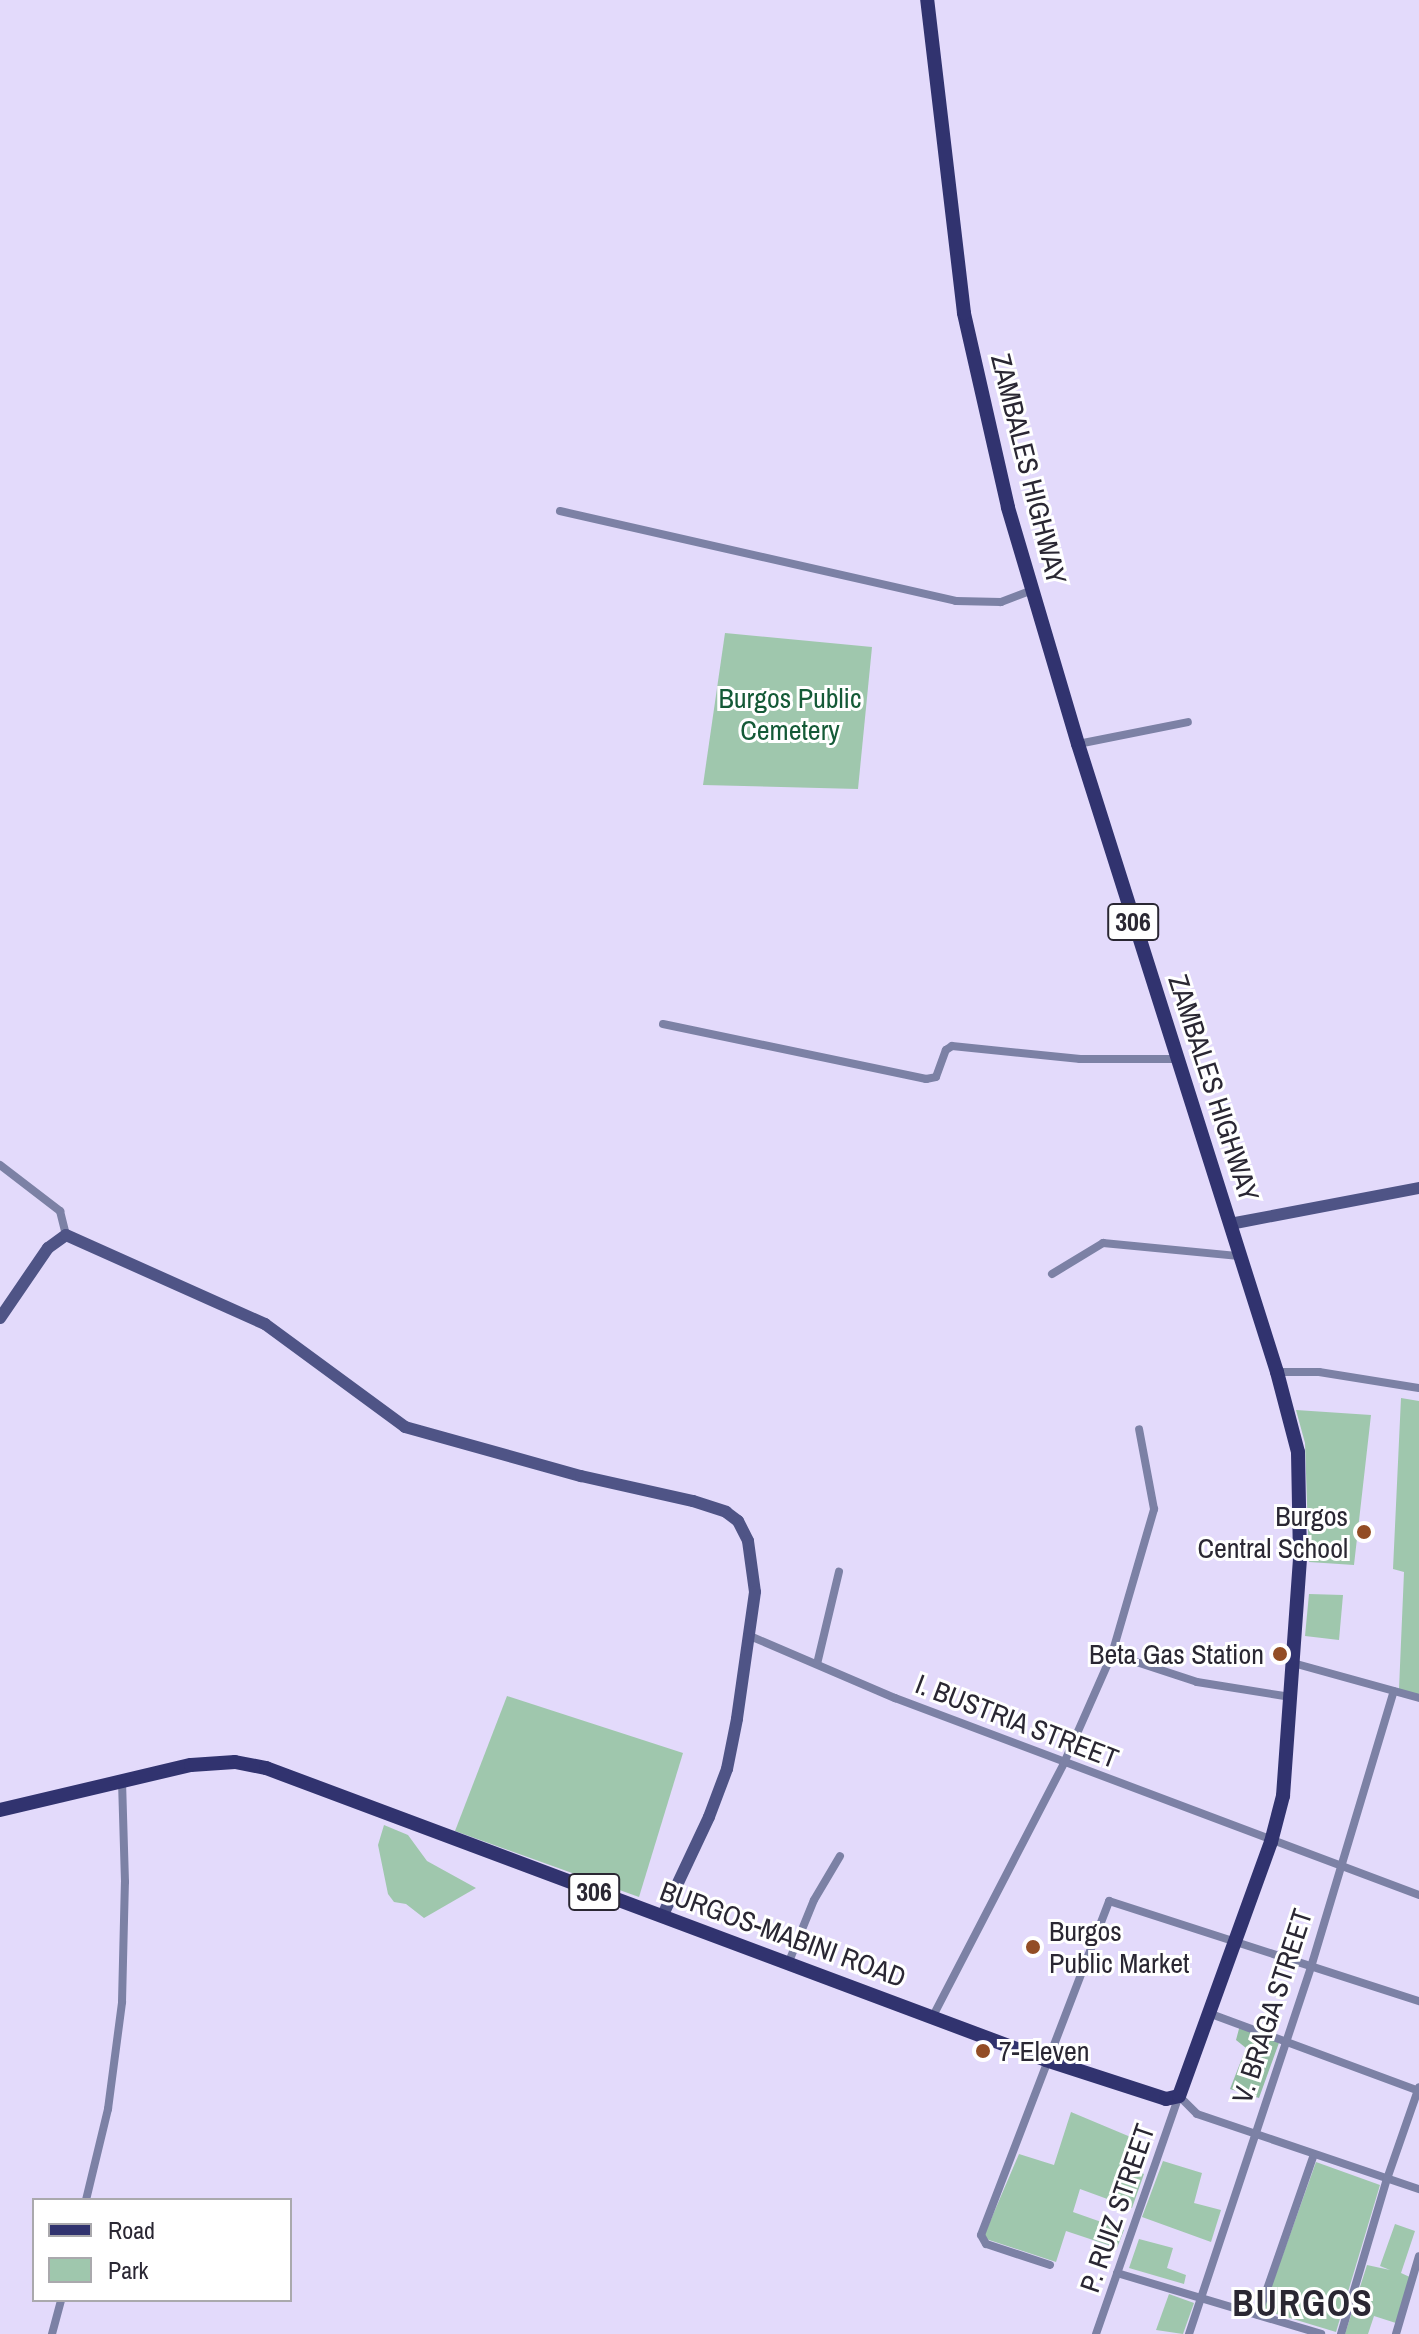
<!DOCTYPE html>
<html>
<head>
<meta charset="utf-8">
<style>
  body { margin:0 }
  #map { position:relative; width:1419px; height:2334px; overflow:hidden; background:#e3dafb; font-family:"Archivo Narrow",sans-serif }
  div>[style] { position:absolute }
  .green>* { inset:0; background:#9fc7ad }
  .forest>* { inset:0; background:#93bda2 }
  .street>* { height:8px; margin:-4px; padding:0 4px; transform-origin:4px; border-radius:4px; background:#7c81a5 }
  .secondary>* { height:12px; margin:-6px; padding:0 6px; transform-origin:6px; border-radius:6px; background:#4f5486 }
  .primary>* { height:14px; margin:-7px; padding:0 7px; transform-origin:7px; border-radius:7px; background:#31336f }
  .dots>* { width:22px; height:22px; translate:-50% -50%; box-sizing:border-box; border:4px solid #fff; border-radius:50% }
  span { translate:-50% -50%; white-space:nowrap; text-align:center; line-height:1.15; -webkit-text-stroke:6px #fff; paint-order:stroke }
  .shield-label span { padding:2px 6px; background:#fff; border:2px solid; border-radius:6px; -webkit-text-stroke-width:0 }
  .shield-label { font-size:26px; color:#2a2733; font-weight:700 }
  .street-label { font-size:28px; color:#2a2733 }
  .park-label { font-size:28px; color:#145a37 }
  .poi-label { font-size:28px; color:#2a2733 }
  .right { translate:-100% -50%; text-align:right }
  .left { translate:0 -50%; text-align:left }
  .district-label { font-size:36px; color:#2a2733; font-weight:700; letter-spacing:2px }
  .legend { position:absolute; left:32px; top:2198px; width:260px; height:104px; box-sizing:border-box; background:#fff; border:2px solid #aaa9ad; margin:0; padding:10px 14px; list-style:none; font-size:24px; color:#2a2733 }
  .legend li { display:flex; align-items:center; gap:16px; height:40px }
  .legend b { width:40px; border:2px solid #aaa9ad }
</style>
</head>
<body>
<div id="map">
  <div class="green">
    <i style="clip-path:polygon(725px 633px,872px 647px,858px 789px,703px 785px)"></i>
    <i style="clip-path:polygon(1401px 1398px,1419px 1401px,1419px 1695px,1399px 1689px,1404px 1572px,1393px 1569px)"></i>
    <i style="clip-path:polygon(1296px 1410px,1371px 1415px,1354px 1565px,1309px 1562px,1305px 1443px)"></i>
    <i style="clip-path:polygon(1309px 1594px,1343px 1595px,1339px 1640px,1305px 1636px)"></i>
    <i style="clip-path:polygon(507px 1696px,683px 1753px,639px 1897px,455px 1831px)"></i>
    <i style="clip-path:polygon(384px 1825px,408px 1835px,427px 1861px,476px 1888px,424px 1918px,406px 1904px,394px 1902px,388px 1894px,378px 1845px)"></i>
    <i style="clip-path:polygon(1071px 2112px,1133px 2138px,1124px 2164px,1144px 2174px,1132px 2208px,1080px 2189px,1073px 2212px,1124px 2230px,1117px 2248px,1066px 2231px,1056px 2262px,983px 2238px,1019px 2154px,1054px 2165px)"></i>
    <i style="clip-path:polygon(1163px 2161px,1202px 2173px,1194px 2203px,1221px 2210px,1211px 2242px,1142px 2217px)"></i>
    <i style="clip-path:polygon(1316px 2162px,1380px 2185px,1336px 2332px,1263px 2310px)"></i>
    <i style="clip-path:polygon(1395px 2224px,1415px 2231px,1401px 2273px,1412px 2278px,1399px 2324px,1374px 2316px,1368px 2334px,1345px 2334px,1367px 2265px,1390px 2270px,1380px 2266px)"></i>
    <i style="clip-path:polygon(1139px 2239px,1173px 2248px,1167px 2268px,1186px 2275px,1184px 2284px,1129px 2268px)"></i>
    <i style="clip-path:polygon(1169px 2294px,1194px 2303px,1183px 2334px,1156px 2330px)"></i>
  </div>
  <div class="forest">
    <i style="clip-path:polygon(1240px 2025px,1280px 2040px,1259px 2098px,1230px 2089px,1246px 2048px,1236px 2040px)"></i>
  </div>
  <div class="street">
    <i style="left:560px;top:511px;width:406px;rotate:12.8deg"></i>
    <i style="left:956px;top:601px;width:45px;rotate:1.3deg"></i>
    <i style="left:1001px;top:602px;width:33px;rotate:-21deg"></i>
    <i style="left:1078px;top:744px;width:112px;rotate:-11.3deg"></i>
    <i style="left:663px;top:1024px;width:269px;rotate:11.8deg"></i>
    <i style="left:926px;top:1079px;width:10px;rotate:-11deg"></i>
    <i style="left:936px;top:1077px;width:29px;rotate:-70deg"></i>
    <i style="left:946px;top:1050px;width:7px;rotate:-34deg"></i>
    <i style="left:952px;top:1046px;width:129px;rotate:5.8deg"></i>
    <i style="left:1080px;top:1059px;width:96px"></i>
    <i style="left:0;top:1165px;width:76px;rotate:37.5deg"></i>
    <i style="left:60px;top:1211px;width:25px;rotate:76deg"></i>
    <i style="left:1052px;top:1274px;width:60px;rotate:-31.3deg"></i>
    <i style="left:1103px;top:1243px;width:137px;rotate:5.5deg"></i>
    <i style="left:1277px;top:1372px;width:42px"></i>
    <i style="left:1319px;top:1372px;width:101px;rotate:9.1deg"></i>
    <i style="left:750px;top:1636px;width:158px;rotate:23.2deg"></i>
    <i style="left:895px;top:1698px;width:560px;rotate:20.6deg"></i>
    <i style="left:1112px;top:1654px;width:89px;rotate:18.2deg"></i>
    <i style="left:1197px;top:1682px;width:95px;rotate:9.1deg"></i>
    <i style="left:1293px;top:1663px;width:131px;rotate:15.5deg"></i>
    <i style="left:817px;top:1664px;width:95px;rotate:-76.6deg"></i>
    <i style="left:788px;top:1964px;width:69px;rotate:-67.9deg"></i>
    <i style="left:814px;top:1900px;width:51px;rotate:-59.4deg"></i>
    <i style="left:1211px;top:2014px;width:222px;rotate:20.3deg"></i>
    <i style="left:933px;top:2016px;width:285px;rotate:-62.6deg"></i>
    <i style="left:1064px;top:1763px;width:119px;rotate:-66.2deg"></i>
    <i style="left:1112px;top:1654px;width:151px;rotate:-73.8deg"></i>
    <i style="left:1154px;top:1509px;width:81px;rotate:-100.6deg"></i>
    <i style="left:86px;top:2200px;width:94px;rotate:-76.4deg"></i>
    <i style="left:108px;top:2109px;width:108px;rotate:-82.5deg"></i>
    <i style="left:122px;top:2002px;width:120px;rotate:-88.6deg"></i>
    <i style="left:125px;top:1882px;width:100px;rotate:-91.7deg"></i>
    <i style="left:1050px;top:2265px;width:67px;rotate:-161.8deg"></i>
    <i style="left:986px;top:2244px;width:10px;rotate:-119deg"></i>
    <i style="left:981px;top:2235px;width:358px;rotate:-69deg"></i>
    <i style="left:1109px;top:1901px;width:326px;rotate:17.9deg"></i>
    <i style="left:1117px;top:2273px;width:213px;rotate:16.6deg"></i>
    <i style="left:1258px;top:2315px;width:170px;rotate:-70.8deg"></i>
    <i style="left:52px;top:2334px;width:35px;rotate:-75deg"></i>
    <i style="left:1096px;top:2334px;width:252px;rotate:-70.8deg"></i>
    <i style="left:1179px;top:2096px;width:25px;rotate:45deg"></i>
    <i style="left:1197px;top:2114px;width:234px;rotate:18.7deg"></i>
    <i style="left:1189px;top:2334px;width:387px;rotate:-71.6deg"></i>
    <i style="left:1311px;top:1967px;width:288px;rotate:-73.3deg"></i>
    <i style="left:1341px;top:2334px;width:162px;rotate:-73.5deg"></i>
    <i style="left:1387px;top:2179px;width:97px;rotate:-70.8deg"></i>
    <i style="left:1396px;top:2334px;width:81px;rotate:-73.6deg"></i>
  </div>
  <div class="secondary">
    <i style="left:1230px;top:1224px;width:192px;rotate:-10.8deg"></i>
    <i style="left:0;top:1318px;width:85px;rotate:-55.6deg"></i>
    <i style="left:48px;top:1248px;width:22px;rotate:-36deg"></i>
    <i style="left:66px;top:1235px;width:218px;rotate:24.1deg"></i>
    <i style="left:265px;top:1324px;width:174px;rotate:36.3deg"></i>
    <i style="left:405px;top:1427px;width:183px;rotate:15.6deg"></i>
    <i style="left:581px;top:1476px;width:115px;rotate:12.6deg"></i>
    <i style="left:693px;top:1501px;width:35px;rotate:18deg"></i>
    <i style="left:726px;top:1512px;width:15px;rotate:37deg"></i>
    <i style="left:738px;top:1521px;width:22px;rotate:63deg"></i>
    <i style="left:748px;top:1541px;width:51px;rotate:82.2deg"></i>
    <i style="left:755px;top:1592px;width:128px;rotate:98.1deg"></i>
    <i style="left:737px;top:1719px;width:51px;rotate:101.3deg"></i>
    <i style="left:727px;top:1769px;width:51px;rotate:110.6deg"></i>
    <i style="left:709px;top:1817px;width:110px;rotate:115.2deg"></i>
  </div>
  <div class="primary">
    <i style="left:0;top:1810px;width:196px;rotate:-13.3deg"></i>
    <i style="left:191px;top:1765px;width:44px;rotate:-3.9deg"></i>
    <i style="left:235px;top:1762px;width:32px;rotate:11deg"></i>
    <i style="left:266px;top:1768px;width:833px;rotate:20.52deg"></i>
    <i style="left:1046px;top:2060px;width:126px;rotate:18deg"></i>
    <i style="left:1166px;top:2099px;width:13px;rotate:-13deg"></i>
    <i style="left:1179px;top:2096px;width:270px;rotate:-70.1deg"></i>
    <i style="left:1271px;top:1842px;width:48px;rotate:-75.4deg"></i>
    <i style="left:1283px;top:1796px;width:240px;rotate:-85.9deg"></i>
    <i style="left:1300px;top:1557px;width:105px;rotate:-91.1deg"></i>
    <i style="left:1298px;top:1452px;width:83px;rotate:-104.7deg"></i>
    <i style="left:1277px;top:1372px;width:659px;rotate:-107.58deg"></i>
    <i style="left:1078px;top:744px;width:247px;rotate:-106.5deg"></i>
    <i style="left:1008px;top:507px;width:199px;rotate:-102.8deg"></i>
    <i style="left:964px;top:313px;width:315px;rotate:-96.7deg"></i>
  </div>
  <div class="dots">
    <i style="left:1364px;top:1532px;background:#934d25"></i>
    <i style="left:1280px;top:1654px;background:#934d25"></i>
    <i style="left:1033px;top:1947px;background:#934d25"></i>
    <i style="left:983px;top:2051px;background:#934d25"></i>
  </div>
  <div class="shield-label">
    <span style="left:1133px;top:922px">306</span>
    <span style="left:594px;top:1892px">306</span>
  </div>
  <div class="street-label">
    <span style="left:1029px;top:469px;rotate:76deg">ZAMBALES HIGHWAY</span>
    <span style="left:1214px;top:1088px;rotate:72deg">ZAMBALES HIGHWAY</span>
    <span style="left:1017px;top:1721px;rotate:21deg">I. BUSTRIA STREET</span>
    <span style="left:783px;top:1934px;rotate:20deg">BURGOS-MABINI ROAD</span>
    <span style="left:1272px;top:2006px;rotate:-72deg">V. BRAGA STREET</span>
    <span style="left:1117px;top:2208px;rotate:-71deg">P. RUIZ STREET</span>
  </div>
  <div class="park-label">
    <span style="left:790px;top:714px">Burgos Public<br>Cemetery</span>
  </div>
  <div class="poi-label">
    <span class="right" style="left:1348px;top:1532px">Burgos<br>Central School</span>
    <span class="right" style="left:1264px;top:1654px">Beta Gas Station</span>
    <span class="left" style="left:1049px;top:1947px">Burgos<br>Public Market</span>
    <span class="left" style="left:999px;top:2051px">7-Eleven</span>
  </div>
  <div class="district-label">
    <span style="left:1303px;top:2304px">BURGOS</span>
  </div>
  <ul class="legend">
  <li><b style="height:10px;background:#31336f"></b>Road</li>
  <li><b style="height:22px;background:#9fc7ad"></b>Park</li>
  </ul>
</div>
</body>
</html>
